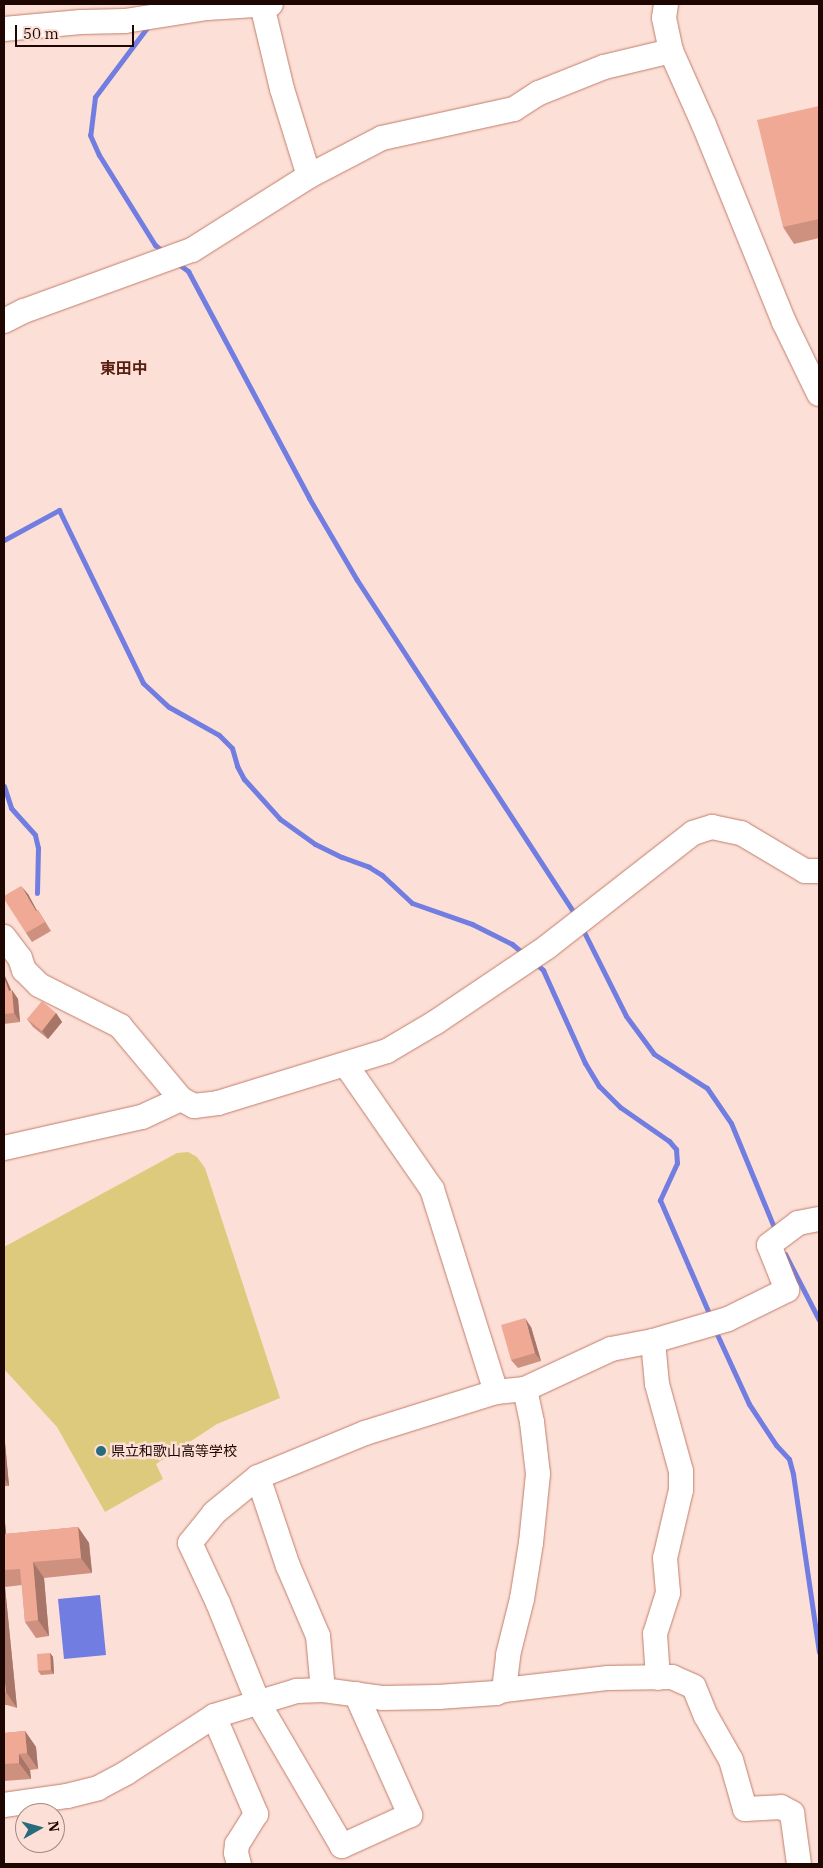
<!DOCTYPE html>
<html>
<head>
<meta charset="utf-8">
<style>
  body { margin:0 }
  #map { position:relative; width:823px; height:1868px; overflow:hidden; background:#fcdfd6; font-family:"IBM Plex Serif","Noto Sans JP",serif }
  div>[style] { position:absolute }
  .green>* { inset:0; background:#ddca7c }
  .water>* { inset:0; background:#717de0 }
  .stream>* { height:5px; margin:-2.5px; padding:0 2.5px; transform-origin:2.5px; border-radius:2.5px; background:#717de0 }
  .roads { filter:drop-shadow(0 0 1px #c07e6c) drop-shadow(0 0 1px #c07e6c) }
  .minor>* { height:24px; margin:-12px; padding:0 12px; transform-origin:12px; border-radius:12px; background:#fff }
  .wall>* { inset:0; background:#ce9180 }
  .shaded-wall>* { inset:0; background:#a77668 }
  .building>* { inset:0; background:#efa995 }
  .dots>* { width:14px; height:14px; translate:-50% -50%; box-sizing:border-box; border:2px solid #fcdfd6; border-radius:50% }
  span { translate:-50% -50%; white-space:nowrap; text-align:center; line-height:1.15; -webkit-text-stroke:5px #fcdfd6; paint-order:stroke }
  .poi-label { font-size:14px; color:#1e0703 }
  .left { translate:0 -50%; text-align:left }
  .quarter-label { font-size:16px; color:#581f10; font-weight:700 }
  .frame { position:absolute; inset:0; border:5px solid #1e0703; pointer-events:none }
  .north { position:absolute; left:15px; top:1803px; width:50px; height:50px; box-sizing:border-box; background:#fcdfd6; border:1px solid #a38982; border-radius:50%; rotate:83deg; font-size:14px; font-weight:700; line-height:20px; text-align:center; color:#1e0703 }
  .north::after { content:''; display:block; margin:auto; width:18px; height:22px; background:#276c7c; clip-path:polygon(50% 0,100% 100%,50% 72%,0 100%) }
  .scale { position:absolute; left:15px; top:25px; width:119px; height:22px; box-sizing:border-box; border:2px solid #1e0703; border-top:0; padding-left:6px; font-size:15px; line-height:18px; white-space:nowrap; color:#1e0703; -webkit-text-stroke:4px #fcdfd6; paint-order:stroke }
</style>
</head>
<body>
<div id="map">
  <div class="green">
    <i style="clip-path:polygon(188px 1152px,197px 1157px,205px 1168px,280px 1398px,217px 1424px,156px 1464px,163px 1479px,105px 1512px,57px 1427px,4px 1369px,4px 1247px,177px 1153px)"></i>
  </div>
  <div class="water">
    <i style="clip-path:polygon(100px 1595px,106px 1655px,64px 1659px,58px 1599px)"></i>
  </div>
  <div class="stream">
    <i style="left:149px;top:25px;width:90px;rotate:126.9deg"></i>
    <i style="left:95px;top:97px;width:38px;rotate:97deg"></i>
    <i style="left:90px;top:135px;width:22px;rotate:66deg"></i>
    <i style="left:99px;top:155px;width:106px;rotate:58.1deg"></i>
    <i style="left:155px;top:245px;width:13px;rotate:39deg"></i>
    <i style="left:177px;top:263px;width:14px;rotate:36deg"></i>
    <i style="left:188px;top:271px;width:257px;rotate:61.9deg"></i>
    <i style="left:309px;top:498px;width:95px;rotate:59.7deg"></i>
    <i style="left:357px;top:580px;width:401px;rotate:56.9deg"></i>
    <i style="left:4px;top:540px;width:63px;rotate:-28.6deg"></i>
    <i style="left:59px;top:510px;width:192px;rotate:64.1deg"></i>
    <i style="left:143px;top:683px;width:35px;rotate:43deg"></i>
    <i style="left:169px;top:707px;width:57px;rotate:29.2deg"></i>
    <i style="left:219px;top:735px;width:18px;rotate:45deg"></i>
    <i style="left:232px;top:748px;width:19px;rotate:74deg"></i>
    <i style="left:237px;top:766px;width:15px;rotate:62deg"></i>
    <i style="left:244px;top:779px;width:54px;rotate:48deg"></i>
    <i style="left:280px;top:819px;width:43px;rotate:35.5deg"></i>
    <i style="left:315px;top:844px;width:30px;rotate:26deg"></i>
    <i style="left:342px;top:857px;width:29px;rotate:20deg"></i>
    <i style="left:369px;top:867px;width:15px;rotate:32deg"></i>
    <i style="left:382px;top:875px;width:41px;rotate:43deg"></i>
    <i style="left:412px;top:903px;width:64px;rotate:19.3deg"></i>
    <i style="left:472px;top:924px;width:45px;rotate:26.6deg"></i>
    <i style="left:512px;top:944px;width:16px;rotate:40deg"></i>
    <i style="left:4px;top:786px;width:23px;rotate:72deg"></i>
    <i style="left:11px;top:808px;width:36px;rotate:48deg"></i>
    <i style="left:35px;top:835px;width:13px;rotate:77deg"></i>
    <i style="left:38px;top:848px;width:45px;rotate:91.3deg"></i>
    <i style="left:582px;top:928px;width:98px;rotate:63.4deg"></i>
    <i style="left:626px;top:1016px;width:47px;rotate:53.6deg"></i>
    <i style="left:654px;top:1054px;width:63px;rotate:32.7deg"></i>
    <i style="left:707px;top:1088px;width:42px;rotate:55.6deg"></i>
    <i style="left:731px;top:1123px;width:118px;rotate:67.6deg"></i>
    <i style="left:535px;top:963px;width:11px;rotate:41deg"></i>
    <i style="left:543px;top:970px;width:102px;rotate:65.7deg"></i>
    <i style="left:585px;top:1063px;width:27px;rotate:59deg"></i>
    <i style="left:599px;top:1086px;width:30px;rotate:45deg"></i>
    <i style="left:620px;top:1107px;width:60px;rotate:34.8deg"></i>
    <i style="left:669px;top:1141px;width:11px;rotate:49deg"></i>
    <i style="left:676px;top:1149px;width:14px;rotate:86deg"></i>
    <i style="left:677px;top:1163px;width:41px;rotate:114.7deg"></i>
    <i style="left:660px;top:1200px;width:129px;rotate:66.6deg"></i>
    <i style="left:785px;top:1254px;width:74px;rotate:62.7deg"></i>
    <i style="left:715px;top:1330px;width:81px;rotate:65.3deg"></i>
    <i style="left:749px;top:1404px;width:49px;rotate:56.6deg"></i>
    <i style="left:776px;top:1445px;width:19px;rotate:47deg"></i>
    <i style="left:789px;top:1459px;width:16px;rotate:75deg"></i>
    <i style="left:793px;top:1474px;width:180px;rotate:81.7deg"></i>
  </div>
  <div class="roads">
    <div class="minor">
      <i style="left:666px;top:4px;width:14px;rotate:98deg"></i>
      <i style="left:664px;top:18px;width:34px;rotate:78deg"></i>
      <i style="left:671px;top:51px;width:81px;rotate:66deg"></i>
      <i style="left:704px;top:125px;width:213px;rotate:67.9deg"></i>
      <i style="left:784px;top:322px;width:80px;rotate:64.1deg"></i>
      <i style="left:262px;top:5px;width:86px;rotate:76.6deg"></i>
      <i style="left:282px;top:89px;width:91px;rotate:72.8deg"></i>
      <i style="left:4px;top:29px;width:77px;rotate:-5.2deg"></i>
      <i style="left:81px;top:22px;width:44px;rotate:-1.3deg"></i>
      <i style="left:125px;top:21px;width:83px;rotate:-9deg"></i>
      <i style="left:207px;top:8px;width:64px;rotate:-3.6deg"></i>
      <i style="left:4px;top:321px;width:22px;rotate:-27deg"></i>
      <i style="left:24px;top:311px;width:179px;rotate:-20deg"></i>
      <i style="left:192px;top:250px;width:138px;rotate:-32.3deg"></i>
      <i style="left:309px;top:176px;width:82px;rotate:-27.5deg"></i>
      <i style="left:382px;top:138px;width:135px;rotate:-12.4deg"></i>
      <i style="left:514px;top:109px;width:30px;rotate:-33deg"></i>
      <i style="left:539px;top:93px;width:70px;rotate:-21.8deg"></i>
      <i style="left:604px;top:67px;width:69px;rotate:-13.4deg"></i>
      <i style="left:4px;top:937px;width:26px;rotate:53deg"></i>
      <i style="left:20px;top:958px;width:13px;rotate:72deg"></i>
      <i style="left:24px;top:970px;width:21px;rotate:45deg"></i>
      <i style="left:39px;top:985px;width:91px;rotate:26.8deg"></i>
      <i style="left:120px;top:1026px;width:95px;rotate:50.1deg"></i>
      <i style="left:181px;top:1099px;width:15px;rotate:28deg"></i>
      <i style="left:194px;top:1106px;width:24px;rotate:-7deg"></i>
      <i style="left:218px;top:1103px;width:177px;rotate:-17.1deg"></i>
      <i style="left:387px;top:1051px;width:57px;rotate:-30.6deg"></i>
      <i style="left:436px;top:1022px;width:134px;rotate:-34deg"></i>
      <i style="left:547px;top:947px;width:185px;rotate:-38deg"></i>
      <i style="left:693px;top:833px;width:20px;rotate:-18deg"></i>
      <i style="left:712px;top:827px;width:30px;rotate:12deg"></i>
      <i style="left:741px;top:833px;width:74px;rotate:30.7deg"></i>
      <i style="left:805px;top:871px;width:14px"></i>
      <i style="left:346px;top:1065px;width:151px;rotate:55.3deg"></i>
      <i style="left:432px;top:1189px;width:213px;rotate:72.5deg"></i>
      <i style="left:4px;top:1148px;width:141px;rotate:-12.7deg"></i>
      <i style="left:142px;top:1117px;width:43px;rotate:-24.8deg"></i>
      <i style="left:653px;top:1341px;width:43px;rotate:84.7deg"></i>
      <i style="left:657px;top:1384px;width:90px;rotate:74.6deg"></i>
      <i style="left:681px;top:1471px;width:19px;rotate:90deg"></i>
      <i style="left:681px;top:1490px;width:70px;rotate:103.2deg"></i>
      <i style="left:665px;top:1558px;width:35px;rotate:85deg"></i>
      <i style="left:668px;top:1593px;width:43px;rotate:107.6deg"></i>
      <i style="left:655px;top:1634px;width:44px;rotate:86.1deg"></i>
      <i style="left:258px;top:1477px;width:94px;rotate:71.4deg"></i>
      <i style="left:288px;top:1566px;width:76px;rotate:66.8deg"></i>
      <i style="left:318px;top:1636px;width:54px;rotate:84.7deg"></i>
      <i style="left:504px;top:1690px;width:35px;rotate:-83deg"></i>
      <i style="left:508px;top:1655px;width:58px;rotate:-76deg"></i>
      <i style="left:522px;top:1599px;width:57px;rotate:-80.9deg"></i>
      <i style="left:531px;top:1543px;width:69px;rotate:-84.2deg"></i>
      <i style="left:538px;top:1474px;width:52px;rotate:-96.6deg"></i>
      <i style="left:532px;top:1422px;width:34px;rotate:-102deg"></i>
      <i style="left:356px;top:1694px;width:133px;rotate:65.9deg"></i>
      <i style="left:410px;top:1815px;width:75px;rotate:155.5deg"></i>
      <i style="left:342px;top:1846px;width:167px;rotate:-120.3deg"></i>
      <i style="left:258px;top:1702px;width:107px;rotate:-112deg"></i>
      <i style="left:218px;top:1603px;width:66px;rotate:-115deg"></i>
      <i style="left:190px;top:1543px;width:38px;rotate:-51deg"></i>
      <i style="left:214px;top:1513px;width:57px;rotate:-39.3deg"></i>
      <i style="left:258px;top:1477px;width:116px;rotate:-22.4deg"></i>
      <i style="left:365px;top:1433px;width:137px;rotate:-17.4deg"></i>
      <i style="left:496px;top:1392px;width:29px;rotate:-6deg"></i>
      <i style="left:525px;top:1389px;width:95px;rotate:-24.9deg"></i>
      <i style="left:611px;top:1349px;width:43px;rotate:-10.8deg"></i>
      <i style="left:653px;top:1341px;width:78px;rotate:-16.3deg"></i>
      <i style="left:728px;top:1319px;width:66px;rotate:-26.2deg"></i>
      <i style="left:787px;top:1290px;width:48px;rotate:-111.8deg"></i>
      <i style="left:769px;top:1245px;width:36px;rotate:-37deg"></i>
      <i style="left:798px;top:1223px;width:21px;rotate:-11deg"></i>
      <i style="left:214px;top:1716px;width:107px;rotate:66.8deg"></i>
      <i style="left:256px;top:1814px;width:36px;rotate:122deg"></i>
      <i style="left:237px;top:1844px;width:9px;rotate:96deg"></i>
      <i style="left:236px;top:1853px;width:11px;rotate:75deg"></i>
      <i style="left:4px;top:1805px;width:64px;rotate:-8.1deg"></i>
      <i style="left:67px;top:1796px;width:32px;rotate:-14deg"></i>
      <i style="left:98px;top:1788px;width:32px;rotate:-28deg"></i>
      <i style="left:126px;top:1773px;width:105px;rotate:-32.9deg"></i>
      <i style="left:214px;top:1716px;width:87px;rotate:-16.8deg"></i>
      <i style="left:297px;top:1691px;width:26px;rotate:-2deg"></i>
      <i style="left:323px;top:1690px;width:61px;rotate:7.6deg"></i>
      <i style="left:383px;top:1698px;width:55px;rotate:-1deg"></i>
      <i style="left:438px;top:1697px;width:58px;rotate:-3.9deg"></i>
      <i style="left:496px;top:1693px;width:9px;rotate:-21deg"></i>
      <i style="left:504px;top:1690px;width:105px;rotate:-6.6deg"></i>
      <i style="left:608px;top:1678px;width:64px;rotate:-0.9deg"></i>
      <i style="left:672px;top:1677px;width:24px;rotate:24deg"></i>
      <i style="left:694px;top:1687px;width:31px;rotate:68deg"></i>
      <i style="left:706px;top:1716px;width:51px;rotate:60.4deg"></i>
      <i style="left:731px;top:1760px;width:51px;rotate:74.1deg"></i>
      <i style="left:745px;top:1809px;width:36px;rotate:-3deg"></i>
      <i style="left:781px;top:1807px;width:13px;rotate:29deg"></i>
      <i style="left:792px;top:1813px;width:51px;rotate:82.2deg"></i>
    </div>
  </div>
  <div class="wall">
    <i style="clip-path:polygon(819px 106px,819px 238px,794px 244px,783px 227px)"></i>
    <i style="clip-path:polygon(28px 894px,37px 911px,38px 910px,51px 931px,32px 942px,26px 933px)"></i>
    <i style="clip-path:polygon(4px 974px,11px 990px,18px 999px,20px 1022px,4px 1024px)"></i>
    <i style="clip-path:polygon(56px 1013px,62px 1022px,48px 1039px,33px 1027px,27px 1019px)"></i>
    <i style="clip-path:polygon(531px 1327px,541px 1361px,518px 1368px,511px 1360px)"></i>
    <i style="clip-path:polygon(4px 1432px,9px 1486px,4px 1486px)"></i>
    <i style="clip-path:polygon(4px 1513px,6px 1534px,78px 1527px,89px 1543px,92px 1573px,44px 1578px,49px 1636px,36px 1638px,25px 1622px,22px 1585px,5px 1587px,17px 1708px,7px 1705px,4px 1705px)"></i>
    <i style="clip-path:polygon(50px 1653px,53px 1657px,54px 1674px,41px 1675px,38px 1671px)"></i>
    <i style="clip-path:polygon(25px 1731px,36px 1747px,38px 1769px,30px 1770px,31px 1779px,4px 1781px,4px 1733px)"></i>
  </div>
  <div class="shaded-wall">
    <i style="clip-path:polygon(21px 886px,28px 894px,42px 920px,36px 911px)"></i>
    <i style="clip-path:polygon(4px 974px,12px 992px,12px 990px,18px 999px,20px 1022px,14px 1013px,9px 991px,4px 978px)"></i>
    <i style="clip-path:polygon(56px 1013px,62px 1022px,48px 1039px,42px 1031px)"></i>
    <i style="clip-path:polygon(525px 1318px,531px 1327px,541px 1361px,535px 1353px)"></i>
    <i style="clip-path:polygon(4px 1432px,9px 1486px,4px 1478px)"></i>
    <i style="clip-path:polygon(4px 1513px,8px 1551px,4px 1546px)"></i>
    <i style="clip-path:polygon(78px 1527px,89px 1543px,92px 1573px,81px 1558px)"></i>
    <i style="clip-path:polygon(33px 1562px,44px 1578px,49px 1636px,38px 1620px)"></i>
    <i style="clip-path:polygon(4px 1586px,5px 1587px,17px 1708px,6px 1692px,4px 1674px)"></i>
    <i style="clip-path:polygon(50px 1653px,53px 1657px,54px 1674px,51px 1670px)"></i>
    <i style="clip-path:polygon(25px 1731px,36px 1747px,38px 1769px,27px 1753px)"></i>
    <i style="clip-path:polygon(19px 1754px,30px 1770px,31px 1779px,19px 1763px)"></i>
  </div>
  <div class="building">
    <i style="clip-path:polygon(819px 106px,819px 219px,783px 227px,757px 120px)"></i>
    <i style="clip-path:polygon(21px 886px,36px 911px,38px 910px,45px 922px,26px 933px,4px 899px,4px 896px)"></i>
    <i style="clip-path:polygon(4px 978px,9px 991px,12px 990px,14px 1013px,4px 1014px)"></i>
    <i style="clip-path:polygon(42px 1001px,56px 1013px,42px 1031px,27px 1019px)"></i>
    <i style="clip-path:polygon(525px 1318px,535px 1353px,511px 1360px,501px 1325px)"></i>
    <i style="clip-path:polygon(78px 1527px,81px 1558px,33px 1562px,38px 1620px,25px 1622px,20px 1569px,4px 1570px,4px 1534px)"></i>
    <i style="clip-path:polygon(50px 1653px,51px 1670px,38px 1671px,37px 1654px)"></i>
    <i style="clip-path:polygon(4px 1674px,6px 1692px,4px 1691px)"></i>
    <i style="clip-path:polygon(25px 1731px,27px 1753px,19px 1754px,19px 1763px,4px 1764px,4px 1733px)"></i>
  </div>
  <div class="dots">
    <i style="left:101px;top:1451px;background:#276c7c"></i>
  </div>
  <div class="poi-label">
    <span class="left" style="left:111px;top:1451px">県立和歌山高等学校</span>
  </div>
  <div class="quarter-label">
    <span style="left:124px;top:368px">東田中</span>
  </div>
  <div class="frame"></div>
  <div class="north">N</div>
  <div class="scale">50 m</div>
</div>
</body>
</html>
